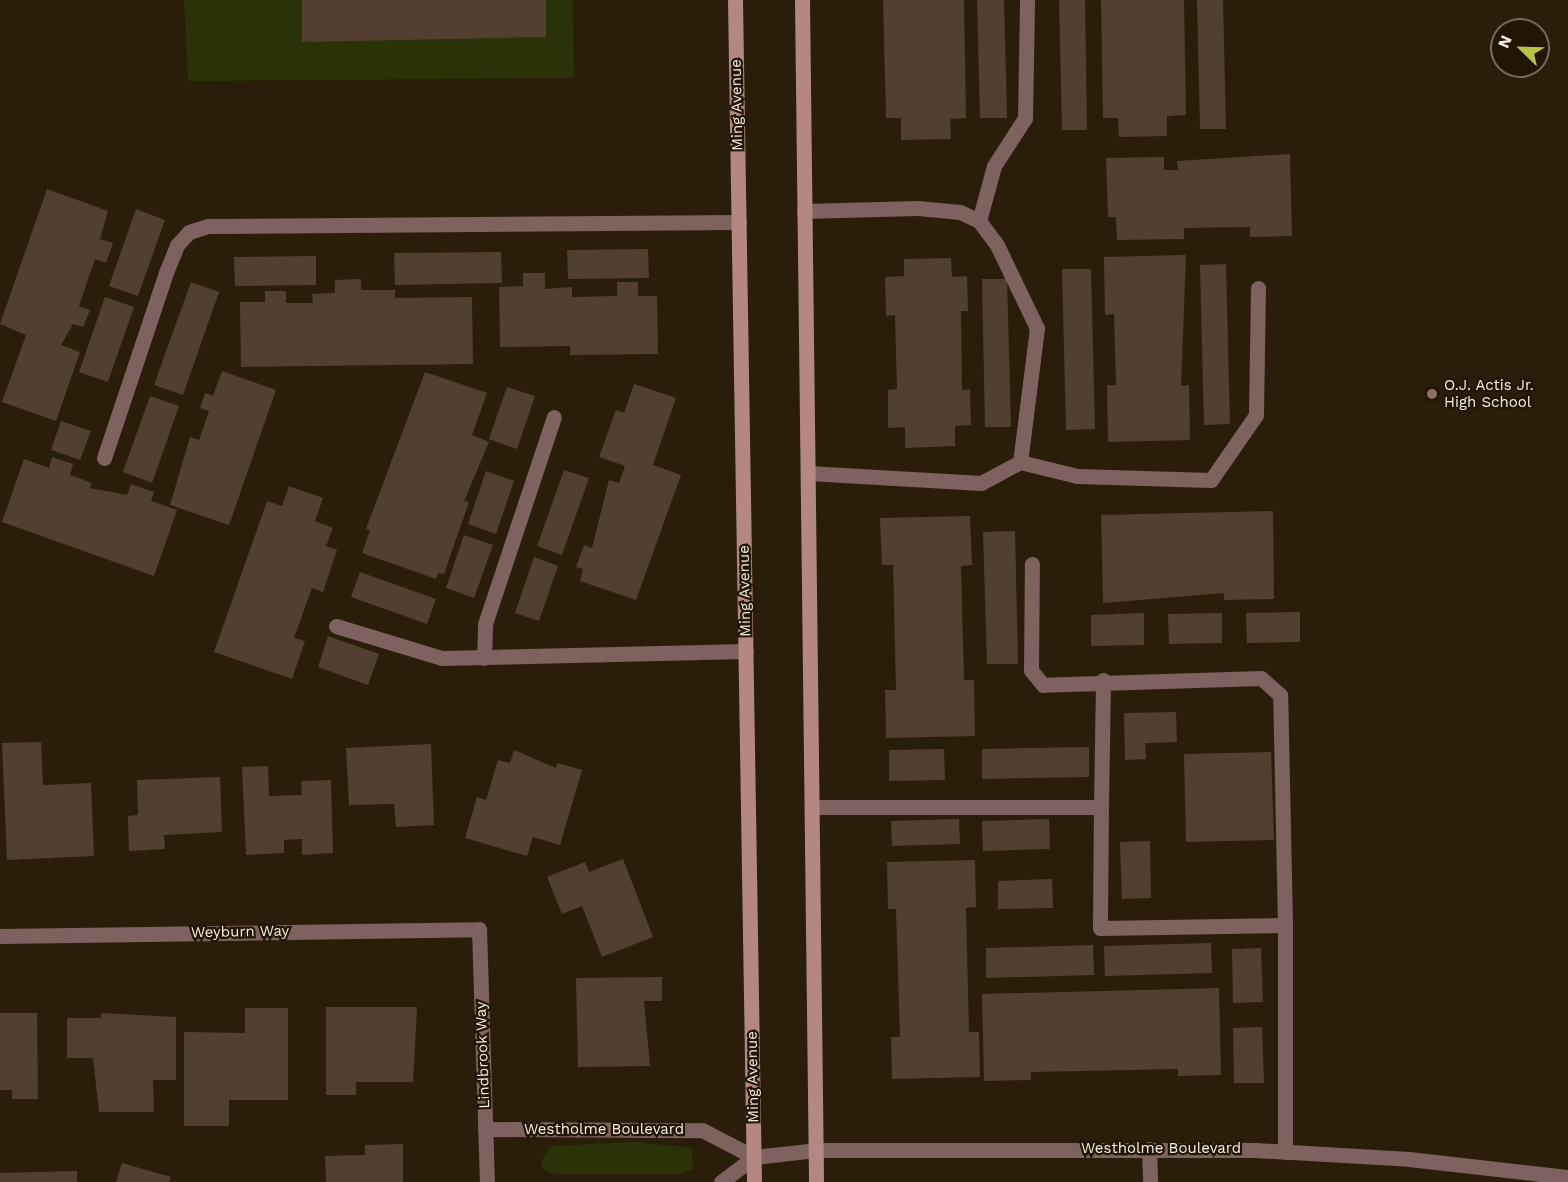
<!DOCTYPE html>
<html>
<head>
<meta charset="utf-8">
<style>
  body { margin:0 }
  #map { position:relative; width:1568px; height:1182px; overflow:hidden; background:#2a1e0b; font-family:"Work Sans",sans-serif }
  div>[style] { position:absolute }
  .green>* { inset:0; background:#2a3308 }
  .building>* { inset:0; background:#523f2f }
  .service>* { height:15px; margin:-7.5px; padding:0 7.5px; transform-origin:7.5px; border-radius:7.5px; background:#7e625f }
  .minor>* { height:15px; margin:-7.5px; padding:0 7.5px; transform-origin:7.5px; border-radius:7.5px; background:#7e625f }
  .secondary>* { height:15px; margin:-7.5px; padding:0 7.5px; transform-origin:7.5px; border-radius:7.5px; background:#b48782 }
  .dots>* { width:16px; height:16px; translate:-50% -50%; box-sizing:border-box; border:3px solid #211503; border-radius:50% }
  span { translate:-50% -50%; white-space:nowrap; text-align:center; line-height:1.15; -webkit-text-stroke:4.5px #211503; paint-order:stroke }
  .street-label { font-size:15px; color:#f8efe3 }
  .poi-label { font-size:15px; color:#f8efe3 }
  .left { translate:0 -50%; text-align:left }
  .north { position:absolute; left:1490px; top:18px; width:60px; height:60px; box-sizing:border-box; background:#211503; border:2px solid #776c5d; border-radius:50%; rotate:293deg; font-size:16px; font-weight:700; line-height:24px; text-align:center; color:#f8efe3 }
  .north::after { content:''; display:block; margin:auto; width:21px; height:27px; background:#b7c147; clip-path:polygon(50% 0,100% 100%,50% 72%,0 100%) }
</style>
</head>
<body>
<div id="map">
  <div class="green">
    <i style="clip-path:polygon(184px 0,573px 0,574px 78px,188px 81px)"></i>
    <i style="clip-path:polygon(635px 1142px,692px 1148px,693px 1169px,680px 1174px,555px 1174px,543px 1170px,541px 1162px,550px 1146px)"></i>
  </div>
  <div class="building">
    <i style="clip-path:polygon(302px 0,546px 0,546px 37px,302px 42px)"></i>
    <i style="clip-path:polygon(883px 0,964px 0,966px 118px,950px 119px,951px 139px,901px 140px,901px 118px,886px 118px)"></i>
    <i style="clip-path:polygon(977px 0,1004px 0,1007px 118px,980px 118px)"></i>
    <i style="clip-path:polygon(1059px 0,1085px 0,1087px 130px,1062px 130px)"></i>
    <i style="clip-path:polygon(1101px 0,1184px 0,1186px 115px,1167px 116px,1167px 136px,1119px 137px,1118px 118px,1103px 118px)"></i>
    <i style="clip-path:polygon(1197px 0,1223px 0,1226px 129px,1200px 129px)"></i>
    <i style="clip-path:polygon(1290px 154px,1292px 236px,1250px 237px,1250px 227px,1184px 228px,1184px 239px,1117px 240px,1116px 217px,1108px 217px,1106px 158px,1164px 157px,1164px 170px,1178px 170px,1177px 161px)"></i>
    <i style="clip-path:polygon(47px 189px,108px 211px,100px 239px,113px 243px,106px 263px,95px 259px,79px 306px,90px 310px,83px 327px,73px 324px,61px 345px,80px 352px,56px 421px,2px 402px,26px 335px,0 324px)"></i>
    <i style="clip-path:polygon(136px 209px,165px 220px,138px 296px,109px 286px)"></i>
    <i style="clip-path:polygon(648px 249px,649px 278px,568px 279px,567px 250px)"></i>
    <i style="clip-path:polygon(501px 252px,502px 283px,395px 285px,394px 253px)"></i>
    <i style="clip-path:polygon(1186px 255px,1181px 386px,1189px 385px,1190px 440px,1108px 442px,1107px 385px,1116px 385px,1114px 314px,1105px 315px,1104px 257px)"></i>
    <i style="clip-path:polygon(316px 256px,316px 285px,235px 286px,234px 257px)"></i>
    <i style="clip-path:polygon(951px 258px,952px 277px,967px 276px,968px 311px,961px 311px,962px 390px,970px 389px,971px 425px,955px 426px,955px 446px,905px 448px,905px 427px,888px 428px,888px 390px,897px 389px,895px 315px,886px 316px,885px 277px,904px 276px,904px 259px)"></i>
    <i style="clip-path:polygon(1226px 264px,1230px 424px,1204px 425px,1200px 265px)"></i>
    <i style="clip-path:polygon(1062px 269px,1091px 269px,1095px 429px,1066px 430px)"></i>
    <i style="clip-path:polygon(523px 273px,545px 273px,545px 289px,572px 287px,572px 297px,617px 296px,617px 282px,638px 282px,638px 296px,657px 296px,658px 354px,570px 355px,570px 346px,500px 347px,499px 287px,523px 286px)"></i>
    <i style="clip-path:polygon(361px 279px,361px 290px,395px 290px,395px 298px,472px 297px,473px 364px,241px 367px,240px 302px,265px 302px,265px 291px,286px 291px,286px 303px,313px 303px,312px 294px,335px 293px,335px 280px)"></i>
    <i style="clip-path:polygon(982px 279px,1007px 279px,1011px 427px,985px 427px)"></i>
    <i style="clip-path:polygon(191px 282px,219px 292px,183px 395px,154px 385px)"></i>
    <i style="clip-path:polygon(105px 297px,134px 307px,108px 382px,79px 372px)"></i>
    <i style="clip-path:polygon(222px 371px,276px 390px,229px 525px,170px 505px,190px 437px,199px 440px,209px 411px,200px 408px,205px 393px,213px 396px)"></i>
    <i style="clip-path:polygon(425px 372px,487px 393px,472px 435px,489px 442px,464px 501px,469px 502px,444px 574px,438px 573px,436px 579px,362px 553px,370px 530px,366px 529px)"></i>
    <i style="clip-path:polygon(634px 384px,676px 398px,653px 465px,681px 475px,636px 600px,580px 581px,583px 569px,576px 567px,584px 545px,592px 548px,609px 480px,619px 483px,625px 466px,599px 457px,616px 410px,624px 413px)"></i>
    <i style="clip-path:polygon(507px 387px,535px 396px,517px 449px,489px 439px)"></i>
    <i style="clip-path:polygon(150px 396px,179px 406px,152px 483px,123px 472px)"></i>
    <i style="clip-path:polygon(61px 421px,91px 431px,80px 460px,51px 450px)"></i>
    <i style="clip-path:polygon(52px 457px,73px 464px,70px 475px,92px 483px,90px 488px,127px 495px,131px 484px,154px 492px,151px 501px,177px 510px,154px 576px,2px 522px,24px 459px,49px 468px)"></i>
    <i style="clip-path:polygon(564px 470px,589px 478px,562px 555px,537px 546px)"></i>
    <i style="clip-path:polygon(486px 471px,514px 481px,496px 534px,468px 524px)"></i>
    <i style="clip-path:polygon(289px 486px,323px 498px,315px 521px,333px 528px,326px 546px,337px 550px,323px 592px,312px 588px,294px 638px,305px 641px,292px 679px,214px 652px,267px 501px,282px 506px)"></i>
    <i style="clip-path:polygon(1273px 511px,1274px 599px,1224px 600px,1224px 593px,1103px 603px,1101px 515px)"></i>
    <i style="clip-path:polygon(970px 516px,972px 565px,961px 566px,964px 680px,974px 680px,975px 736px,886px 738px,885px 690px,896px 690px,893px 565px,882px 565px,880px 518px)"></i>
    <i style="clip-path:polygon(1015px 531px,1018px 664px,987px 664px,983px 532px)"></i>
    <i style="clip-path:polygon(464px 535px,493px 545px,474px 598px,446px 588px)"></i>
    <i style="clip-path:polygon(534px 557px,558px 566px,539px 621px,515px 613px)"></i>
    <i style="clip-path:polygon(360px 572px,436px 599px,427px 624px,351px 597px)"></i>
    <i style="clip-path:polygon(1300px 612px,1300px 642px,1247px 643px,1246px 613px)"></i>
    <i style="clip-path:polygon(1144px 613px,1144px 645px,1091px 646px,1091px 615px)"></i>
    <i style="clip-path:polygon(1222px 613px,1222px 643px,1169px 644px,1168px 614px)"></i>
    <i style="clip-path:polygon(328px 636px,379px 654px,368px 685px,318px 667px)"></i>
    <i style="clip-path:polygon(1176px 712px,1177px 742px,1145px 743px,1146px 759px,1125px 760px,1124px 713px)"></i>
    <i style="clip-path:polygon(41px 742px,43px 785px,91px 783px,94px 856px,7px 860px,2px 743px)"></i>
    <i style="clip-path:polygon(431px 744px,434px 825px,396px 827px,394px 804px,349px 805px,346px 748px)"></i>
    <i style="clip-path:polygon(1089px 747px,1089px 777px,982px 779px,982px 749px)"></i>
    <i style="clip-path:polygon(944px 749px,945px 780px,889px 781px,889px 750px)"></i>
    <i style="clip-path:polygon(514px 750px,556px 768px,557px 763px,582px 770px,560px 845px,533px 837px,527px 856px,465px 838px,477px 797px,486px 800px,498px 760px,510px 763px)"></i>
    <i style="clip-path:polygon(1271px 752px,1274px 840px,1186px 842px,1184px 754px)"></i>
    <i style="clip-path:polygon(268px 766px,269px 796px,302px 795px,301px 781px,331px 780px,333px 853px,302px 855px,302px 839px,284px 840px,284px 853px,246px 855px,242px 767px)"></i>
    <i style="clip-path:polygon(220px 777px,222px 832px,164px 835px,165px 849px,129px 851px,128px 816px,138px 815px,137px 780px)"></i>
    <i style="clip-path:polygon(959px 819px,960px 844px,892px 846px,891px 821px)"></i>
    <i style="clip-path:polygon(1049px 819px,1050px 849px,983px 851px,982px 821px)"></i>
    <i style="clip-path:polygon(1150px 841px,1151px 898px,1122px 899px,1120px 842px)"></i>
    <i style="clip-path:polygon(623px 859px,653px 937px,602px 957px,582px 906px,562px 914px,547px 877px,585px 862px,589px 872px)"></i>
    <i style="clip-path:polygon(975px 860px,976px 907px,966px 908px,969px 1032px,979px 1032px,980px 1077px,892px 1079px,891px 1037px,900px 1037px,896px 909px,888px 909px,887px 862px)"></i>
    <i style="clip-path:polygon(1052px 879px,1053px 908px,998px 909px,998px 881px)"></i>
    <i style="clip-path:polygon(1211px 943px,1212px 973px,1105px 976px,1104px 946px)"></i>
    <i style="clip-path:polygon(1093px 945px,1094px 975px,986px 978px,986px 948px)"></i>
    <i style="clip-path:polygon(1261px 948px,1263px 1002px,1233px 1003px,1232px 949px)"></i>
    <i style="clip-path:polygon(662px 977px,662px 1001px,644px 1001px,650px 1066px,578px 1067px,576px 978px)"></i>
    <i style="clip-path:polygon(1219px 988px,1221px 1075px,1178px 1076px,1178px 1069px,1031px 1072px,1031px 1080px,984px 1081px,982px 994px)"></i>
    <i style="clip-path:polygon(326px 1007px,417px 1007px,413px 1082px,356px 1082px,356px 1095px,326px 1095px)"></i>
    <i style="clip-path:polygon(245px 1008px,288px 1008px,288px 1100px,229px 1100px,229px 1126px,184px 1126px,184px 1032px,245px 1033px)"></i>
    <i style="clip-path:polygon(0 1013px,37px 1013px,38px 1099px,12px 1099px,12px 1090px,0 1090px)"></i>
    <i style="clip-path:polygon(101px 1013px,176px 1017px,176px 1080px,153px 1080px,154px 1112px,99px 1112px,93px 1058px,67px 1058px,67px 1018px,101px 1018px)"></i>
    <i style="clip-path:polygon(1262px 1027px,1264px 1083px,1234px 1083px,1233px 1028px)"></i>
    <i style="clip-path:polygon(403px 1144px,403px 1182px,326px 1182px,325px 1156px,365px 1155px,365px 1145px)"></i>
    <i style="clip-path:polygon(122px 1163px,171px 1177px,169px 1182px,116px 1182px)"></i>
    <i style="clip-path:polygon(77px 1171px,77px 1182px,0 1182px,0 1173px)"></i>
  </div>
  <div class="service">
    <i style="left:804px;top:211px;width:114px;rotate:-1.5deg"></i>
    <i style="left:918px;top:208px;width:42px;rotate:5.4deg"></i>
    <i style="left:960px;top:212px;width:21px;rotate:25deg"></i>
    <i style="left:979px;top:221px;width:30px;rotate:53deg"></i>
    <i style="left:997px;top:245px;width:92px;rotate:64.3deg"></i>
    <i style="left:1037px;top:328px;width:135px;rotate:97.2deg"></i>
    <i style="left:1020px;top:462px;width:44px;rotate:151.7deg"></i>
    <i style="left:981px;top:483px;width:173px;rotate:-176.7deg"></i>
    <i style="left:979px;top:221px;width:57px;rotate:-74.7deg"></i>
    <i style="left:994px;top:166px;width:57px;rotate:-57.1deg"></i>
    <i style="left:1025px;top:118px;width:118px;rotate:-89deg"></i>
    <i style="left:104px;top:458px;width:198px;rotate:-71.5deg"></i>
    <i style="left:167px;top:270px;width:27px;rotate:-68deg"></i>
    <i style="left:177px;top:245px;width:18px;rotate:-47deg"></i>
    <i style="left:189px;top:232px;width:20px;rotate:-18deg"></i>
    <i style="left:208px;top:226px;width:531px;rotate:-0.43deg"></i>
    <i style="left:1020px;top:462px;width:59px;rotate:13.8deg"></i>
    <i style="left:1077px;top:476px;width:134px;rotate:1.7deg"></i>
    <i style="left:1211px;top:480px;width:79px;rotate:-55.3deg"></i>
    <i style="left:1256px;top:415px;width:127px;rotate:-89.1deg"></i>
    <i style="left:336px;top:626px;width:111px;rotate:16.8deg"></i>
    <i style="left:442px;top:658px;width:304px;rotate:-1.3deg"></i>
    <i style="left:484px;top:658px;width:34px;rotate:-88deg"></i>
    <i style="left:485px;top:624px;width:218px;rotate:-71.6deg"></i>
    <i style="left:812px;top:807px;width:289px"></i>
    <i style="left:1101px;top:807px;width:121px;rotate:90.5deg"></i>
    <i style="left:1100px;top:928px;width:185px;rotate:-0.9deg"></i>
    <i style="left:1285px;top:925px;width:230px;rotate:-91.2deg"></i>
    <i style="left:1280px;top:695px;width:25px;rotate:-138deg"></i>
    <i style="left:1261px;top:678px;width:218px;rotate:178.2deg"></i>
    <i style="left:1043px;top:685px;width:19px;rotate:-129deg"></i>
    <i style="left:1031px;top:670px;width:106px;rotate:-89.5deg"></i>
    <i style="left:1101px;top:807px;width:127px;rotate:-89.1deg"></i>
    <i style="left:1149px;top:1149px;width:33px;rotate:88deg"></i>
    <i style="left:1285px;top:1152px;width:227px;rotate:-90deg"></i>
  </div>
  <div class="minor">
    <i style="left:0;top:936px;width:479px;rotate:-0.8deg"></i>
    <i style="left:479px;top:929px;width:253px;rotate:88.2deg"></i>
    <i style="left:485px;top:1129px;width:217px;rotate:0.3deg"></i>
    <i style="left:702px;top:1130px;width:59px;rotate:27.4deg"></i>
    <i style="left:721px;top:1182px;width:41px;rotate:-37.1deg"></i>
    <i style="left:754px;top:1157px;width:62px;rotate:-6.4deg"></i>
    <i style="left:816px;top:1150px;width:439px"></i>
    <i style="left:1255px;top:1150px;width:154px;rotate:3.3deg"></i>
    <i style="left:1409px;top:1159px;width:160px;rotate:6.5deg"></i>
  </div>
  <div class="secondary">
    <i style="left:735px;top:0;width:1182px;rotate:89.08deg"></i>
    <i style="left:802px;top:0;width:1182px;rotate:89.32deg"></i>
  </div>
  <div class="dots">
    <i style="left:1432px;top:394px;background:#8d6e63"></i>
  </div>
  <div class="street-label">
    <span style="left:737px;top:105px;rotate:-91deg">Ming Avenue</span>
    <span style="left:745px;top:591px;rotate:-91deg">Ming Avenue</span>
    <span style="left:240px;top:932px;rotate:-1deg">Weyburn Way</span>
    <span style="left:483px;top:1055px;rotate:-92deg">Lindbrook Way</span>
    <span style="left:753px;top:1077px;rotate:-91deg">Ming Avenue</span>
    <span style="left:604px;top:1130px">Westholme Boulevard</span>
    <span style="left:1161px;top:1149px">Westholme Boulevard</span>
  </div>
  <div class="poi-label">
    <span class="left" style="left:1444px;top:394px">O.J. Actis Jr.<br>High School</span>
  </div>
  <div class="north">N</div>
</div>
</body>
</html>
